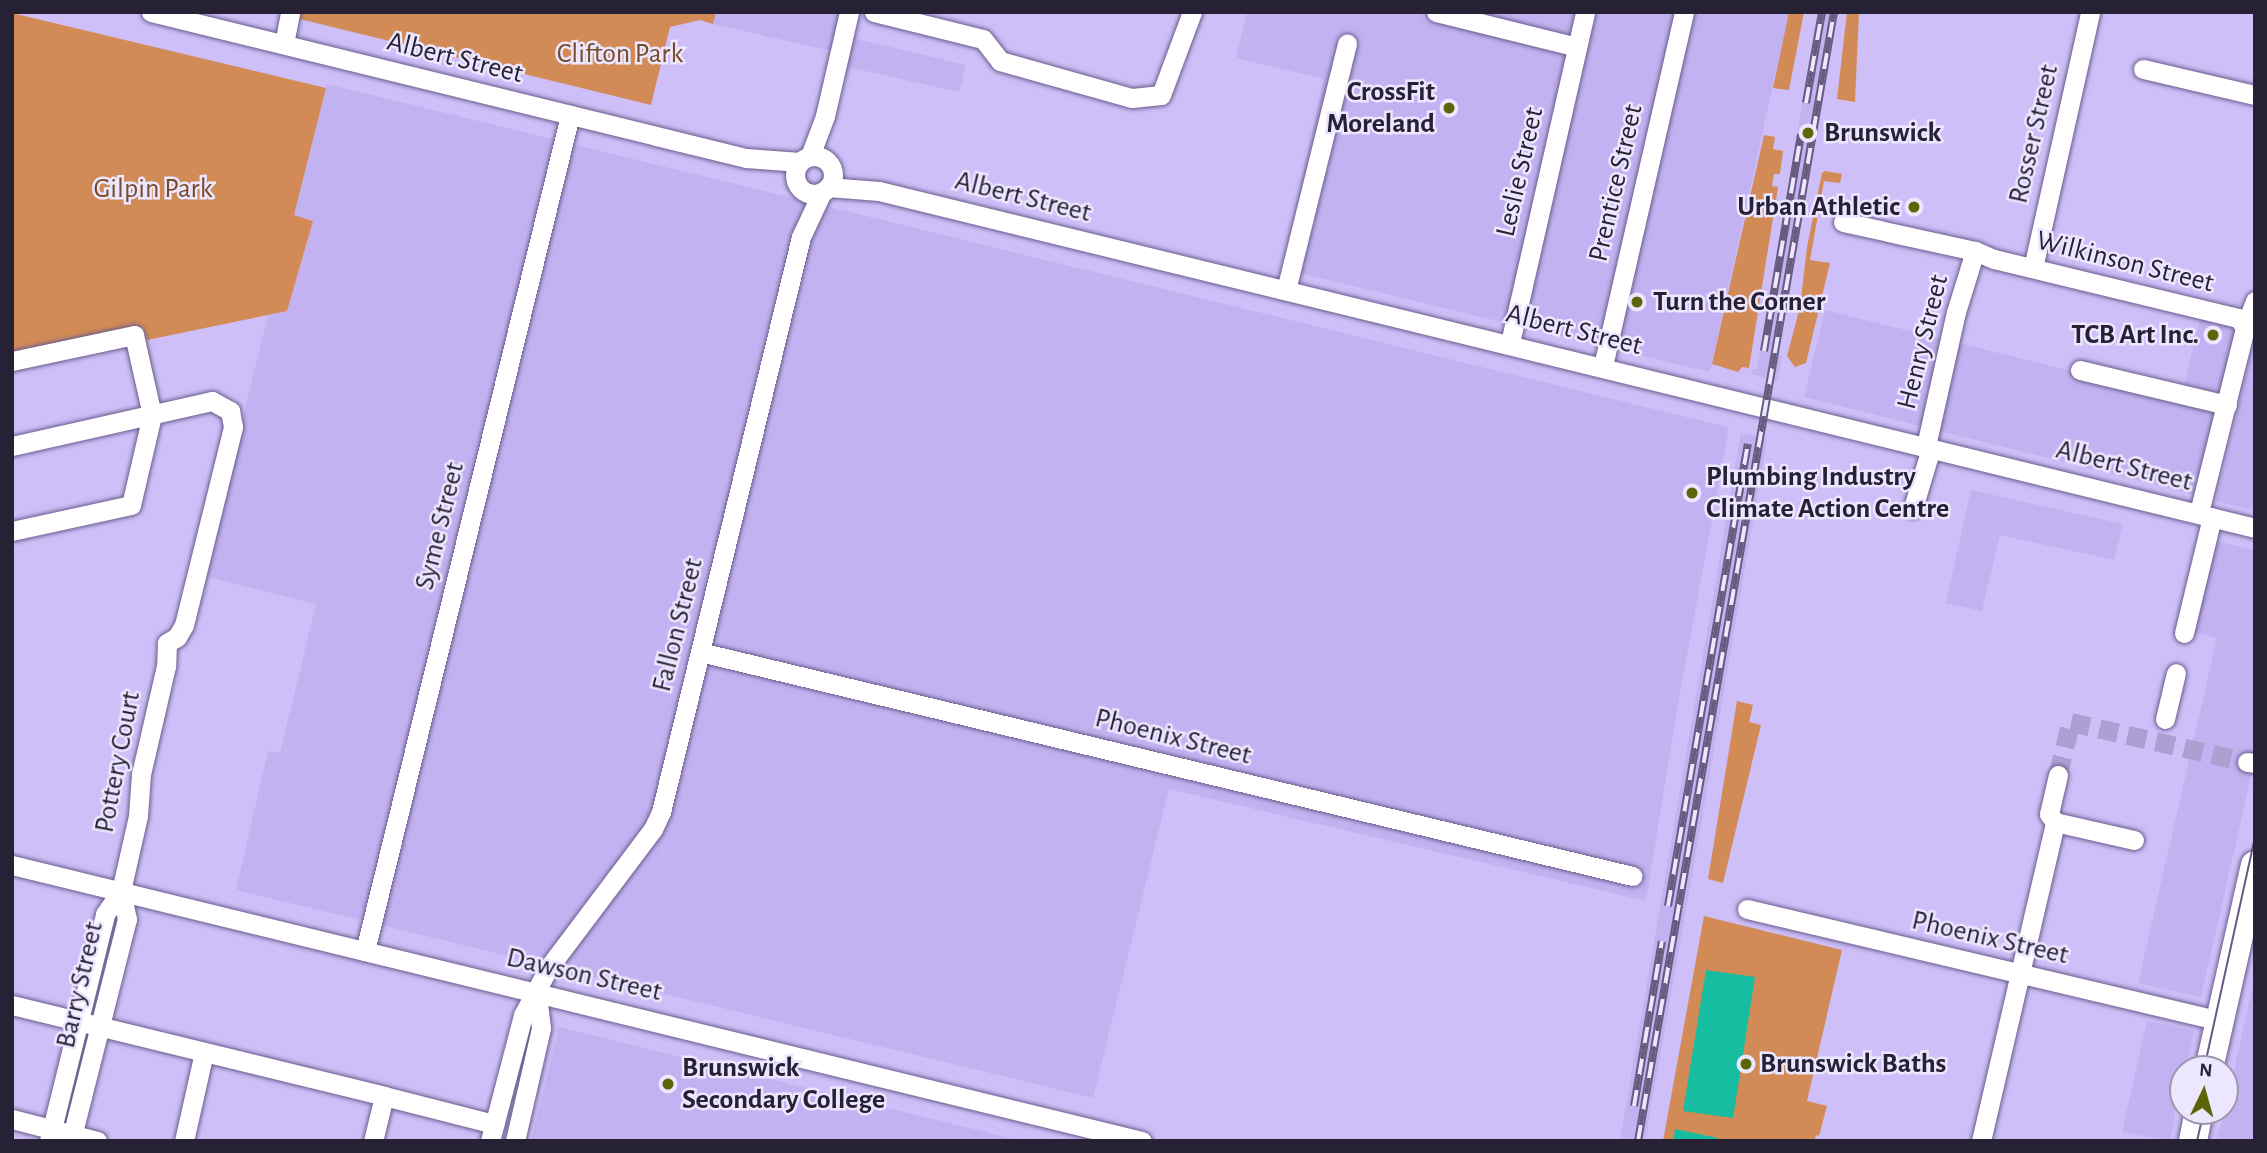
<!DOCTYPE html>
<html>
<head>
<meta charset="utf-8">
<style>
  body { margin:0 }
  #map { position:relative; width:2267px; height:1153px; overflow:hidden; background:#cebff8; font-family:"Alegreya Sans",sans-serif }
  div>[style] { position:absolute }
  .built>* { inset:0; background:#c3b2f1 }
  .green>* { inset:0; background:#d28b56 }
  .water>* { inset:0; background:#16bda1 }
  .minor-tunnel>* { height:19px; margin-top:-9.5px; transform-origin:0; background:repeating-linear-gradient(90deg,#ad9fd1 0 19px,transparent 0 29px) }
  .roads { filter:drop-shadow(0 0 2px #6a5c8d) drop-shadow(0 0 2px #6a5c8d) }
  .minor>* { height:19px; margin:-9.5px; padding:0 9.5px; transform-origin:9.5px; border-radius:9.5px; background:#fff }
  .minor>.ring { margin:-9.5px; padding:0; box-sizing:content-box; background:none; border:19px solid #fff; border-radius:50% }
  .highway>* { height:28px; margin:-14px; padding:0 14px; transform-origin:14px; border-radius:14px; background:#fff }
  .tram>* { height:2px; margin:-1px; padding:0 1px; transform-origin:1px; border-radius:1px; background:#665c7f }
  .rail>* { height:8px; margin-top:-4px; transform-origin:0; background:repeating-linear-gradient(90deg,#ece6fe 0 16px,#665c7f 0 32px); box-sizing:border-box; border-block:2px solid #665c7f }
  .dots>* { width:19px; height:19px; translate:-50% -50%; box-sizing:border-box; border:4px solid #ece6fe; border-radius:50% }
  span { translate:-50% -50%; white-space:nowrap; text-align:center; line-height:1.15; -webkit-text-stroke:5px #ece6fe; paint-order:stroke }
  .park-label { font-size:28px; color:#784c2a }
  .street-label { font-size:28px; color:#272136 }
  .poi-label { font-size:28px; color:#272136; font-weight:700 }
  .right { translate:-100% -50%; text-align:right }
  .left { translate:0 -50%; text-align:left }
  .frame { position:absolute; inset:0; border:14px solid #272136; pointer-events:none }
  .north { position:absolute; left:2169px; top:1055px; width:70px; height:70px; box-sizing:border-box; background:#ece6fe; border:2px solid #9d97ae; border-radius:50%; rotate:5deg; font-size:19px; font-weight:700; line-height:28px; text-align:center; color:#272136 }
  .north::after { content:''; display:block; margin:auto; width:24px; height:32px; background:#5b6608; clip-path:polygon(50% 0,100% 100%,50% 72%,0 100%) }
</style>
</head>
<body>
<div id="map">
  <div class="built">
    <i style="clip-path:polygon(716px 12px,846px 12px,841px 35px,966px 65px,962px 82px,959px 92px,834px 64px,836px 52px,713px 24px)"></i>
    <i style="clip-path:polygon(1247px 12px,1789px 12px,1710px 372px,1282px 269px,1324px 79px,1236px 58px)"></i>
    <i style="clip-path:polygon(1818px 12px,1837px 12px,1778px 355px,1782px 356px,1777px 382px,1751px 374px,1752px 369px,1757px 369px)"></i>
    <i style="clip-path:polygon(327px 84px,1727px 427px,1728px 434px,1678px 704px,1646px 901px,1169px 789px,1093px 1098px,236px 890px,268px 751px,280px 753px,316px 604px,204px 576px,268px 315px,287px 310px,313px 220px,294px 215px)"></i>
    <i style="clip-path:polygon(1825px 310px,2181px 398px,2201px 314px,2240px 324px,2200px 496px,1804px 397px)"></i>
    <i style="clip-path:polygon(2255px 337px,2255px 510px,2216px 501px)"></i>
    <i style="clip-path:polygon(1741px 433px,1767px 439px,1704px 808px,1645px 1141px,1620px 1141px)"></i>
    <i style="clip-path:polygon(1971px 490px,2123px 524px,2114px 560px,2000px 535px,1982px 611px,1946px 603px)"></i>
    <i style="clip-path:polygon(2213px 540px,2255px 550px,2255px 759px,2201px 997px,2138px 983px,2217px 638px,2190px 631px)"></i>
    <i style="clip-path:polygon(2255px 975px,2255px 1141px,2216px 1141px,2225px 1111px)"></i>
    <i style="clip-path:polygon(2147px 1021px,2194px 1031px,2186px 1069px,2183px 1069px,2170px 1141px,2122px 1132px)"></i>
    <i style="clip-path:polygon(559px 1027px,1022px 1141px,531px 1141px)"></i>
  </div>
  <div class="green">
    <i style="clip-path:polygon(271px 12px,716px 12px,713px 24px,700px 20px,670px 27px,651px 105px)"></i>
    <i style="clip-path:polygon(1789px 12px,1804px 12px,1789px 90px,1773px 88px)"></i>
    <i style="clip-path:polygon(1847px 12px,1859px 12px,1855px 102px,1837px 99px)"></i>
    <i style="clip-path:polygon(12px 13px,326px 88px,294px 215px,313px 221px,287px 311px,147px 340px,143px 327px,12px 354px)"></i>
    <i style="clip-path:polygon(1764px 135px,1775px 137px,1773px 149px,1783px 151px,1780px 174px,1774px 174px,1772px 186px,1778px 187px,1749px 368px,1742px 367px,1738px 372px,1712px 364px)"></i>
    <i style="clip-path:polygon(1825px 171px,1842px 174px,1840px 183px,1824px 181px,1810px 260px,1830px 263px,1806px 363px,1795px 367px,1787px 356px,1800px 307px,1807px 247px,1822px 173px)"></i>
    <i style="clip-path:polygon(1737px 701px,1753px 705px,1749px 722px,1761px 725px,1723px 883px,1708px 879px)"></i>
    <i style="clip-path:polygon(1704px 916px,1842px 950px,1807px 1101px,1827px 1106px,1819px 1136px,1816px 1135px,1814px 1141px,1663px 1141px)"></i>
  </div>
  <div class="water">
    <i style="clip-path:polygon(1706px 970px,1755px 977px,1733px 1118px,1683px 1111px)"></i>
    <i style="clip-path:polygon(1675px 1129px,1718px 1138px,1718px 1141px,1673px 1141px)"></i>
  </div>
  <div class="minor-tunnel">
    <i style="left:2058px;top:775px;width:55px;rotate:-76.2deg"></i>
    <i style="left:2071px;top:722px;width:180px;rotate:12.8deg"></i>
  </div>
  <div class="roads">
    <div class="minor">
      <i style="left:151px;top:12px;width:613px;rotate:13.79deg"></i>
      <i style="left:746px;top:158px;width:54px;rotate:4.2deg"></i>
      <i style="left:874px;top:12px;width:112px;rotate:13.9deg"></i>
      <i style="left:983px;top:39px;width:28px;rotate:52deg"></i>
      <i style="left:1000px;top:61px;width:137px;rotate:15.7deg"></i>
      <i style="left:1132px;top:98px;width:29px;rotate:-6deg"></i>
      <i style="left:1161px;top:95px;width:89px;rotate:-69.5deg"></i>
      <i style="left:1436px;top:12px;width:145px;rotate:13.9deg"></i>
      <i style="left:284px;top:44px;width:33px;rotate:-79deg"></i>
      <i style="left:2143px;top:69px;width:115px;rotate:13.1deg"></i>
      <i style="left:810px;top:156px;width:43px;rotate:-69.4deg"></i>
      <i style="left:825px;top:116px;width:107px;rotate:-77deg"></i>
      <i class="ring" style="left:795px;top:156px;width:19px;height:19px"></i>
      <i style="left:828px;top:187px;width:51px;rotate:4.5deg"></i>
      <i style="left:879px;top:191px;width:1417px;rotate:13.76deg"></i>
      <i style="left:1843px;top:222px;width:135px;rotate:12.4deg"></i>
      <i style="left:1975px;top:251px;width:21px;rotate:23deg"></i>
      <i style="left:1994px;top:259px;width:251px;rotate:13.6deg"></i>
      <i style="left:2238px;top:318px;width:11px;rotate:52deg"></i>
      <i style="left:2245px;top:327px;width:5px;rotate:101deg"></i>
      <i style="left:2244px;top:332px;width:187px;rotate:104deg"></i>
      <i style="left:2033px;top:268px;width:262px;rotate:-77.4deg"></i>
      <i style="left:1286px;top:290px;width:254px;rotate:-76.1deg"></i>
      <i style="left:2245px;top:327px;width:28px;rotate:-69deg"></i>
      <i style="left:1510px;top:343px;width:339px;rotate:-77.2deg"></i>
      <i style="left:12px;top:361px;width:125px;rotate:-12deg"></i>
      <i style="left:134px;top:335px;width:82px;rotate:77.3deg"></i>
      <i style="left:152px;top:415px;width:92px;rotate:103.1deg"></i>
      <i style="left:131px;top:505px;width:122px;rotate:167.7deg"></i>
      <i style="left:1603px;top:366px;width:363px;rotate:-77.1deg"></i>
      <i style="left:2080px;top:370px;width:151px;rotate:13.4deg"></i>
      <i style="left:12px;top:446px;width:205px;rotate:-12.7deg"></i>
      <i style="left:212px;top:401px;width:21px;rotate:29deg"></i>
      <i style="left:230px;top:411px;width:16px;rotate:79deg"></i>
      <i style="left:233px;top:427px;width:204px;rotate:103.9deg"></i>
      <i style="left:184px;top:625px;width:14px;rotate:120deg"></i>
      <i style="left:177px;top:637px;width:12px;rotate:149deg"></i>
      <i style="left:167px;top:643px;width:23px;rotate:92deg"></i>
      <i style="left:166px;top:666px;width:111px;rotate:103deg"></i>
      <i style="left:141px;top:774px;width:42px;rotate:94.1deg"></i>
      <i style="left:138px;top:816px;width:77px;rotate:102.8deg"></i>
      <i style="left:121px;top:891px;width:29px;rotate:78deg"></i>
      <i style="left:127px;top:919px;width:229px;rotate:104.2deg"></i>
      <i style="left:1926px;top:446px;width:137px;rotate:-77.4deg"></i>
      <i style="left:1956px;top:312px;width:64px;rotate:-72.7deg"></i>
      <i style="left:1913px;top:508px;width:63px;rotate:-73.3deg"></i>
      <i style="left:2184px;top:633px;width:119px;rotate:-76.4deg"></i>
      <i style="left:700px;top:652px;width:959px;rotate:13.51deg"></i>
      <i style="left:2165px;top:719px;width:47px;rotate:-76.6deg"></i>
      <i style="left:2247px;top:762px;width:8px;rotate:7deg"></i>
      <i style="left:2058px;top:775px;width:40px;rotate:103deg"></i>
      <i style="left:2049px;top:814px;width:10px;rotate:53deg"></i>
      <i style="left:2055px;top:822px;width:81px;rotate:12.8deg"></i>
      <i style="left:12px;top:865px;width:1163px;rotate:13.73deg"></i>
      <i style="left:1747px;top:909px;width:486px;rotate:13.3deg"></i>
      <i style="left:365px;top:951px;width:861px;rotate:-76.22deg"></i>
      <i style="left:12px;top:1005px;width:383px;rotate:13.7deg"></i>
      <i style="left:384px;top:1096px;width:46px;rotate:103.7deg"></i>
      <i style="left:384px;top:1096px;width:114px;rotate:14.3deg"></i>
      <i style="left:12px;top:1119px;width:88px;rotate:14.5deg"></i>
      <i style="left:49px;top:1141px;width:234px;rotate:-76.1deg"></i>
      <i style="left:105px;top:914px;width:28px;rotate:-55deg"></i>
      <i style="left:184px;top:1141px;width:91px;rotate:-77.3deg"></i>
      <i style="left:490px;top:1141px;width:130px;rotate:-75.3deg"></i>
      <i style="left:523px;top:1015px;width:55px;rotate:-61.6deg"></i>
      <i style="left:549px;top:967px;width:173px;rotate:-53deg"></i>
      <i style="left:653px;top:829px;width:19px;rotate:-65deg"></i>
      <i style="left:661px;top:812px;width:592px;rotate:-76.32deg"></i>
      <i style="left:801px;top:237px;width:50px;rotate:-65deg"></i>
      <i style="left:515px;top:1141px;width:116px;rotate:-77deg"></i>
      <i style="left:541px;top:1028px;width:35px;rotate:-97deg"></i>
      <i style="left:1981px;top:1141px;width:327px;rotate:-76.9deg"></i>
    </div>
    <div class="highway">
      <i style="left:2209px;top:1069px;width:209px;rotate:-77.3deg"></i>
      <i style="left:2193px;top:1141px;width:31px;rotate:-79deg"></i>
    </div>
  </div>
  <div class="tram">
    <i style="left:2204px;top:1069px;width:237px;rotate:-77.6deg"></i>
    <i style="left:2197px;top:1141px;width:31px;rotate:-77deg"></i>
  </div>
  <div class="rail">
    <i style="left:1806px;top:103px;width:92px;rotate:-80deg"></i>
    <i style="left:1764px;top:351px;width:220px;rotate:-80.3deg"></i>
    <i style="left:1668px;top:906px;width:469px;rotate:-80.2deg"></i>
    <i style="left:1634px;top:1106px;width:167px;rotate:-80.4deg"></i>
    <i style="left:1638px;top:1141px;width:1146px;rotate:-80.15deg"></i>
  </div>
  <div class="dots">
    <i style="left:1449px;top:108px;background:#5b6608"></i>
    <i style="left:1808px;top:133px;background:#5b6608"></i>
    <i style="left:1914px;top:207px;background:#5b6608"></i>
    <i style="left:1637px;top:302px;background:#5b6608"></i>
    <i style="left:2213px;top:335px;background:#5b6608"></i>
    <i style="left:1692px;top:493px;background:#5b6608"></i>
    <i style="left:1746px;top:1064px;background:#5b6608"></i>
    <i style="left:668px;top:1084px;background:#5b6608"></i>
  </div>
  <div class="park-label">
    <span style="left:620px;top:54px">Clifton Park</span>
    <span style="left:153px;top:189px">Gilpin Park</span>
  </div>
  <div class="street-label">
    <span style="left:455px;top:58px;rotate:14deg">Albert Street</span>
    <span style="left:2034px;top:134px;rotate:-77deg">Rosser Street</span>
    <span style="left:1520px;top:172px;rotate:-77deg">Leslie Street</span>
    <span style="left:1616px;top:183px;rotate:-77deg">Prentice Street</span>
    <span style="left:1023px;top:197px;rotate:14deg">Albert Street</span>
    <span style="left:2125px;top:262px;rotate:14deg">Wilkinson Street</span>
    <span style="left:1574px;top:330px;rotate:14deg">Albert Street</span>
    <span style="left:1923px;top:342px;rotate:-76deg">Henry Street</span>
    <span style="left:2124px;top:466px;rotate:14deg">Albert Street</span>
    <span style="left:440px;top:526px;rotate:-76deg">Syme Street</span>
    <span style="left:678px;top:625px;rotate:-76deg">Fallon Street</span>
    <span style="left:1173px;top:737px;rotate:14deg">Phoenix Street</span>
    <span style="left:118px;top:762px;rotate:-79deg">Pottery Court</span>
    <span style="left:1990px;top:938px;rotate:13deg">Phoenix Street</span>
    <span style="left:584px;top:975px;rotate:13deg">Dawson Street</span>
    <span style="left:80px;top:985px;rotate:-77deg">Barry Street</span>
  </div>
  <div class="poi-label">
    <span class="right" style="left:1435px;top:108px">CrossFit<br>Moreland</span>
    <span class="left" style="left:1824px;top:133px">Brunswick</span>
    <span class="right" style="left:1900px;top:207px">Urban Athletic</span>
    <span class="left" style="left:1653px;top:302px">Turn the Corner</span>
    <span class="right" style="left:2199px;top:335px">TCB Art Inc.</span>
    <span class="left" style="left:1706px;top:493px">Plumbing Industry<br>Climate Action Centre</span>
    <span class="left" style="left:1760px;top:1064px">Brunswick Baths</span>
    <span class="left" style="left:682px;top:1084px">Brunswick<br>Secondary College</span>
  </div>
  <div class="frame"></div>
  <div class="north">N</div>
</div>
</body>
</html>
